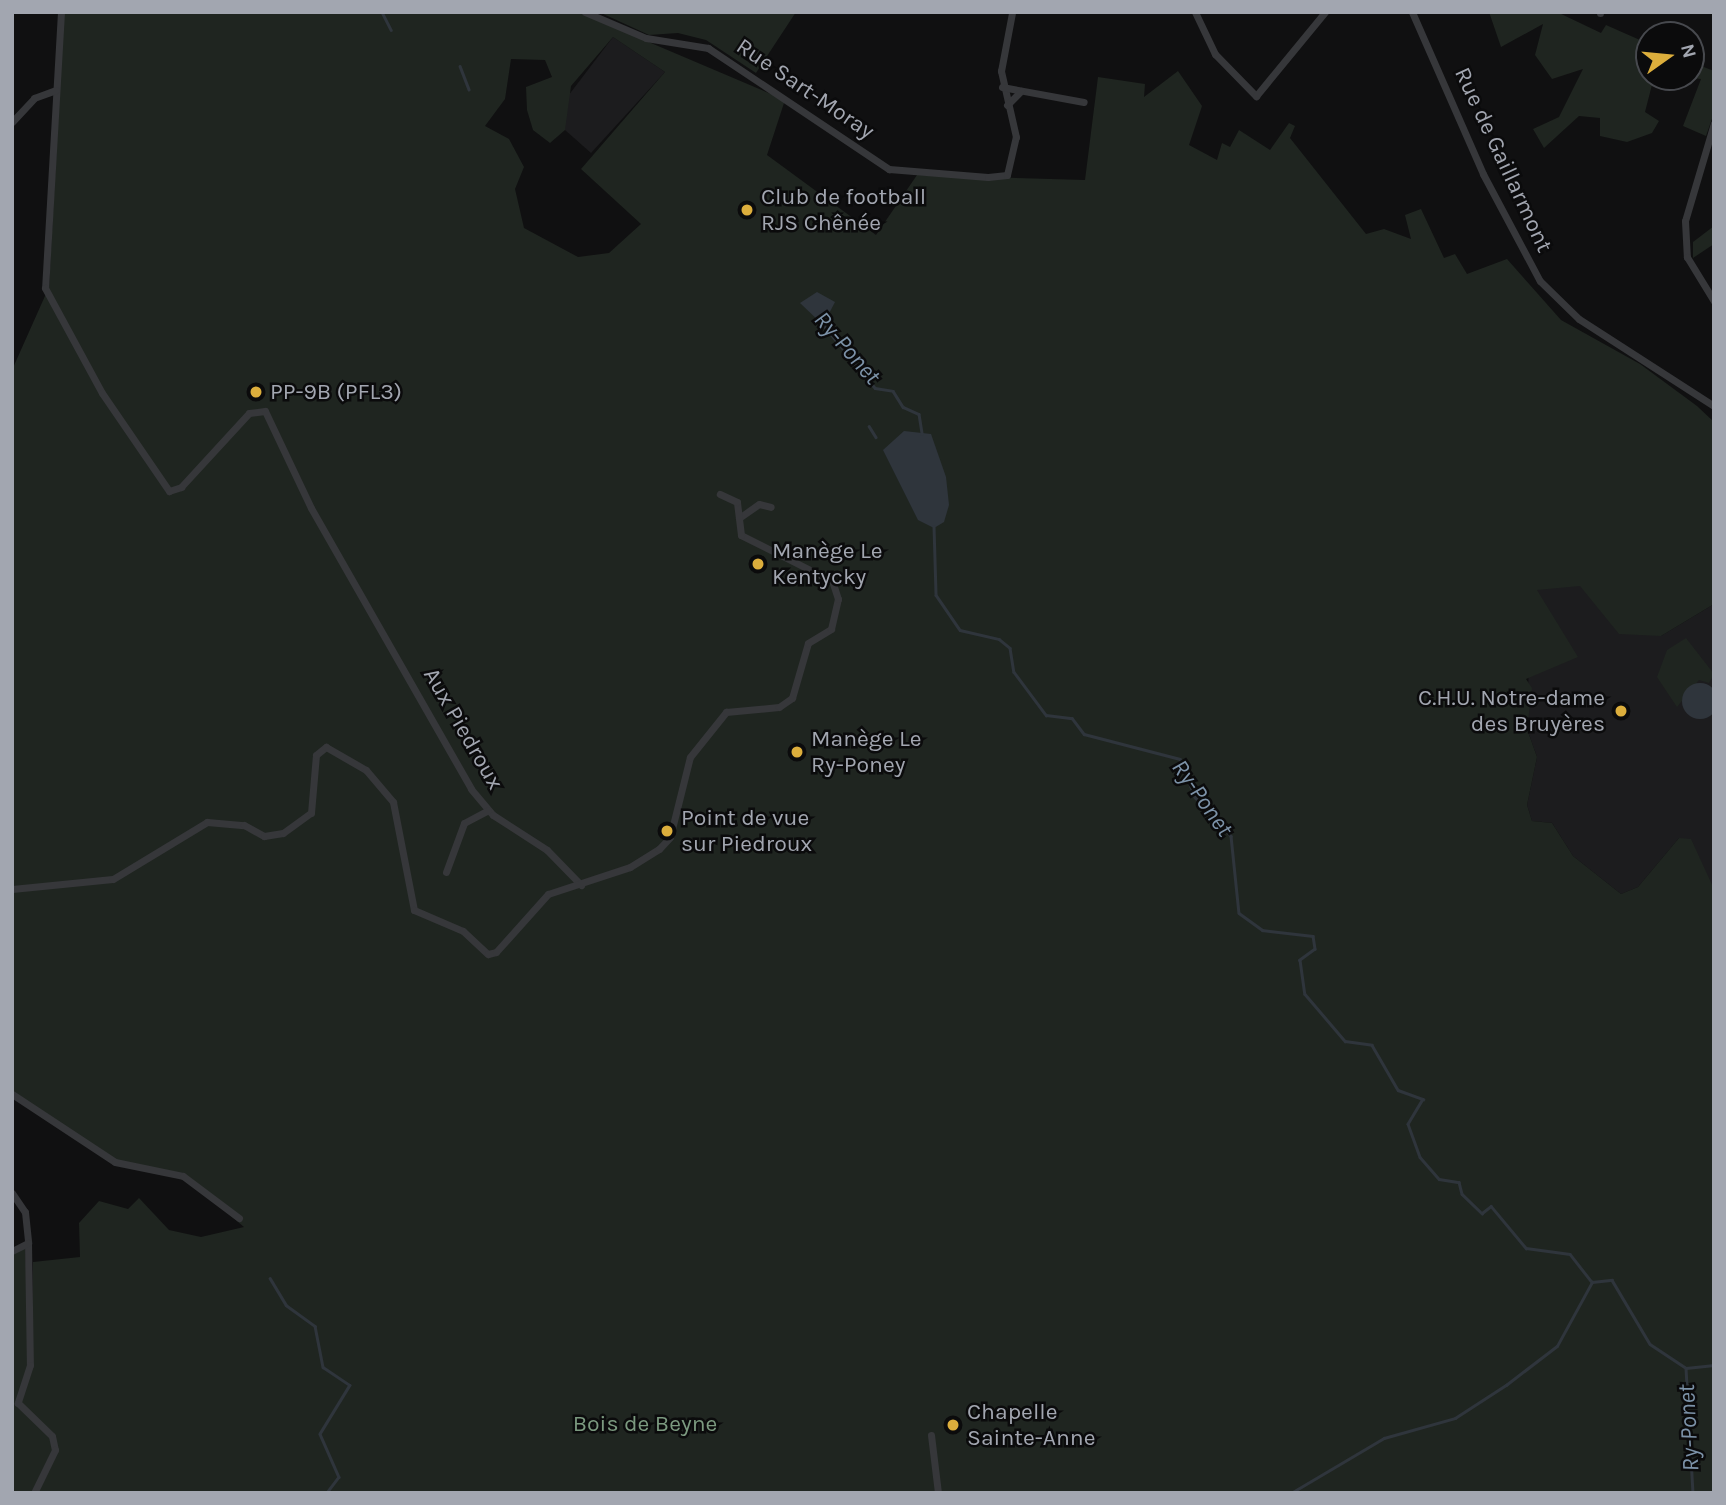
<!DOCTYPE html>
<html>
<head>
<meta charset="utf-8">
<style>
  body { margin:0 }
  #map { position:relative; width:1726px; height:1505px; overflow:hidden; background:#101011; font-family:Karla,sans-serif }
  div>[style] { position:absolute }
  .built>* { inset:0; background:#1c1c1e }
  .green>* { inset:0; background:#1f2520 }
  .water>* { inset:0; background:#2f353c }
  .round { border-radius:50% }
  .stream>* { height:2.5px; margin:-1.25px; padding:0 1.25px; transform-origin:1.25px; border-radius:1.25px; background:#2f353c }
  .street>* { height:7px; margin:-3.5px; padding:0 3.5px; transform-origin:3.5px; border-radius:3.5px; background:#36373a }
  .dots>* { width:19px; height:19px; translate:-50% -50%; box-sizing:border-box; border:4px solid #0b0b0c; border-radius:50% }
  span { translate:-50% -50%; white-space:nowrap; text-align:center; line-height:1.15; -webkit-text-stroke:5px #0b0b0c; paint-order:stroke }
  .street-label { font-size:23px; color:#a2a6b0 }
  .poi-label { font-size:23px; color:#a2a6b0 }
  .left { translate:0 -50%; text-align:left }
  .right { translate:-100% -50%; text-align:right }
  .park-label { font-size:23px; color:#7b997f }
  .water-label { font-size:24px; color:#7c92a8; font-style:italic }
  .frame { position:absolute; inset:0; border:14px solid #a2a6b0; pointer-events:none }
  .north { position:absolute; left:1635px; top:21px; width:70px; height:70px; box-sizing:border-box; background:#0b0b0c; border:2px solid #47494e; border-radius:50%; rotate:75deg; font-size:19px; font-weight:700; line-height:28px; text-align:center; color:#a2a6b0 }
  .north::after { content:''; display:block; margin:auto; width:24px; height:32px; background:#dcae3c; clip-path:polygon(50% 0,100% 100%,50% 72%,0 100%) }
</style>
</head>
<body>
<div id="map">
  <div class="built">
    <i style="clip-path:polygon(613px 37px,665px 72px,591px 153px,565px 130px,565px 100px)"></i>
    <i style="clip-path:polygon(1631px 544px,1661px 636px,1714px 604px,1714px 893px,1679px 838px,1638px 887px,1621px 894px,1573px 856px,1552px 823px,1532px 821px,1527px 805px,1537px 757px,1527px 729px,1531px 587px)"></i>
  </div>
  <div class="green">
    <i style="clip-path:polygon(evenodd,64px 12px,578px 12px,785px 100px,767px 155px,876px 235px,917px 175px,1085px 180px,1098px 77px,1145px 84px,1144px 97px,1178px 71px,1202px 106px,1189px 145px,1217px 160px,1222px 143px,1230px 147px,1239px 130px,1270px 150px,1289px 123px,1295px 126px,1290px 138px,1366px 234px,1384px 229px,1411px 239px,1405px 215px,1421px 209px,1444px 258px,1455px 254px,1467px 274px,1507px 259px,1561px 320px,1640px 364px,1697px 406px,1714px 422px,1714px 604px,1661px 636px,1619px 634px,1580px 586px,1537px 590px,1578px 657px,1526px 679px,1532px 688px,1527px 729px,1537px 757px,1527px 805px,1532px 821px,1552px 823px,1573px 856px,1621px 894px,1638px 887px,1679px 838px,1691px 839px,1714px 889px,1714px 1493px,12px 1493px,12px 1253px,25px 1248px,32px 1369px,33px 1262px,80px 1257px,79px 1223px,99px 1201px,128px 1209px,139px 1198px,169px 1230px,201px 1237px,244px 1227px,183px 1176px,115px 1162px,12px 1093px,12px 370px,49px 287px,64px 12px,613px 37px,665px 72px,581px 169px,641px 224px,609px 253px,578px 257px,524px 228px,515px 189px,524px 167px,509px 139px,485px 126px,505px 99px,511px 59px,545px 60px,552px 77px,526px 87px,527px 110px,533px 130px,550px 143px,565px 130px,571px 86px,613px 37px)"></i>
    <i style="clip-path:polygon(599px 12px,796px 12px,756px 73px,706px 40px,678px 33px,649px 35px)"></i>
    <i style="clip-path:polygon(1489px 12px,1557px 12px,1601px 33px,1606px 25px,1649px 44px,1654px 77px,1645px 112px,1659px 121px,1652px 133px,1627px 142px,1600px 136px,1600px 118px,1579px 116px,1544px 148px,1533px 129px,1559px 117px,1583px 69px,1552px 79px,1535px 55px,1543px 24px,1501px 47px)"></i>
    <i style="clip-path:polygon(1691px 62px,1714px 71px,1714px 113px,1706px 136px,1683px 126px,1701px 79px,1680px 77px,1691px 77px)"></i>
    <i style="clip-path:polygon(1714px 226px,1714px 244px,1693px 258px,1693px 242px)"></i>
    <i style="clip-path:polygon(1686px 638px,1714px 674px,1709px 683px,1699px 680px,1677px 707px,1657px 677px,1667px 650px)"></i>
  </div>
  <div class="water">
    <i style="clip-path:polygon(817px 292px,835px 302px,823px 325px,800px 303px)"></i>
    <i style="clip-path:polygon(904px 431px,931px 434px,946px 477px,949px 505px,944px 522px,934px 528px,918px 520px,883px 450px)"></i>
    <i class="round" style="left:1682px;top:683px;width:36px;height:36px"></i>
  </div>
  <div class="stream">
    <i style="left:382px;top:12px;width:20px;rotate:63deg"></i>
    <i style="left:460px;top:66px;width:25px;rotate:69deg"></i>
    <i style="left:821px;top:322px;width:85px;rotate:50.7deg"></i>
    <i style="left:875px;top:388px;width:18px;rotate:9deg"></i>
    <i style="left:893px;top:391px;width:19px;rotate:58deg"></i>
    <i style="left:903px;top:407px;width:17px;rotate:24deg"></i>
    <i style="left:919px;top:414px;width:20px;rotate:81deg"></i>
    <i style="left:869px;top:426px;width:13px;rotate:58deg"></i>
    <i style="left:934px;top:526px;width:69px;rotate:88.3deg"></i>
    <i style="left:936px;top:595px;width:42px;rotate:55.6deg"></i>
    <i style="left:960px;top:630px;width:40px;rotate:13deg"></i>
    <i style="left:999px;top:639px;width:14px;rotate:39deg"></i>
    <i style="left:1010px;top:648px;width:24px;rotate:81deg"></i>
    <i style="left:1014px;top:672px;width:54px;rotate:53.3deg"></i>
    <i style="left:1046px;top:715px;width:26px;rotate:7deg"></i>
    <i style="left:1072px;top:718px;width:20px;rotate:53deg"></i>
    <i style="left:1084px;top:734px;width:99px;rotate:14.6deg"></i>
    <i style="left:1180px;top:759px;width:41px;rotate:68.5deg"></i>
    <i style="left:1195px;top:797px;width:53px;rotate:47.3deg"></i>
    <i style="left:1231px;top:836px;width:77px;rotate:84.1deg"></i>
    <i style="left:1239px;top:913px;width:29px;rotate:36deg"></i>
    <i style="left:1262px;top:930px;width:51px;rotate:6.7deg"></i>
    <i style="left:1313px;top:936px;width:13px;rotate:81deg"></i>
    <i style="left:1315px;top:949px;width:19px;rotate:144deg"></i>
    <i style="left:1300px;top:960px;width:34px;rotate:82deg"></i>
    <i style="left:1305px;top:994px;width:62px;rotate:49.6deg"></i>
    <i style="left:1345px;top:1041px;width:27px;rotate:8deg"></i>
    <i style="left:1372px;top:1045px;width:52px;rotate:60deg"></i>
    <i style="left:1398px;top:1090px;width:27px;rotate:20deg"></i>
    <i style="left:1423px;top:1099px;width:29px;rotate:121deg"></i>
    <i style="left:1408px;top:1124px;width:35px;rotate:70deg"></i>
    <i style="left:1420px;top:1157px;width:29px;rotate:49deg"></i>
    <i style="left:1439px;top:1179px;width:20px;rotate:9deg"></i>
    <i style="left:1459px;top:1182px;width:12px;rotate:76deg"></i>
    <i style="left:1462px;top:1194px;width:28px;rotate:44deg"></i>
    <i style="left:1482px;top:1213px;width:11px;rotate:-38deg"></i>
    <i style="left:1491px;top:1206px;width:55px;rotate:50.2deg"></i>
    <i style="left:1526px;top:1248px;width:44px;rotate:7.8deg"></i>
    <i style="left:1570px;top:1254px;width:36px;rotate:52deg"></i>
    <i style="left:1592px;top:1282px;width:20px;rotate:-6deg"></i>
    <i style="left:1612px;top:1280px;width:74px;rotate:59.3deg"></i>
    <i style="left:1650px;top:1344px;width:43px;rotate:33.7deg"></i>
    <i style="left:1686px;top:1368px;width:125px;rotate:86.8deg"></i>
    <i style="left:270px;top:1278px;width:31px;rotate:59deg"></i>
    <i style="left:286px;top:1305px;width:36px;rotate:36deg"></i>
    <i style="left:315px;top:1326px;width:42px;rotate:79deg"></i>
    <i style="left:323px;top:1367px;width:32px;rotate:34deg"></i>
    <i style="left:350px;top:1385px;width:57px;rotate:121.5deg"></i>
    <i style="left:320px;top:1434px;width:47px;rotate:66.2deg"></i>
    <i style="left:339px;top:1477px;width:20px;rotate:127deg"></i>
    <i style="left:1686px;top:1368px;width:28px;rotate:-6deg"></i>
    <i style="left:1291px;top:1493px;width:108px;rotate:-30.6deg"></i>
    <i style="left:1384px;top:1438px;width:74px;rotate:-15.7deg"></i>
    <i style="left:1455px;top:1418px;width:61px;rotate:-32.9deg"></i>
    <i style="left:1506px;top:1385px;width:64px;rotate:-37.4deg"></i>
    <i style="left:1557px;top:1346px;width:73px;rotate:-61.3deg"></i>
  </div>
  <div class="street">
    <i style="left:61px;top:12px;width:276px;rotate:93.3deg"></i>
    <i style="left:45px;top:288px;width:119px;rotate:61.5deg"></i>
    <i style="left:102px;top:393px;width:119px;rotate:55.6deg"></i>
    <i style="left:169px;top:491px;width:13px;rotate:-18deg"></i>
    <i style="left:181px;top:487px;width:100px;rotate:-47.4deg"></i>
    <i style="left:249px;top:413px;width:16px;rotate:-7deg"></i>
    <i style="left:265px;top:411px;width:107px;rotate:64.6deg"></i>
    <i style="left:311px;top:508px;width:323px;rotate:60.3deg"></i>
    <i style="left:471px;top:789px;width:34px;rotate:50deg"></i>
    <i style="left:493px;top:815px;width:64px;rotate:32.9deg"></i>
    <i style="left:547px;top:850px;width:49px;rotate:45.8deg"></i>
    <i style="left:585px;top:12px;width:66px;rotate:23.1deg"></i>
    <i style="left:646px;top:38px;width:63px;rotate:9.2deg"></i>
    <i style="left:708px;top:48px;width:218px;rotate:33.8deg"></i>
    <i style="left:889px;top:169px;width:99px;rotate:4.6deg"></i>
    <i style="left:988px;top:177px;width:19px;rotate:-6deg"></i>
    <i style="left:1007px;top:175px;width:39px;rotate:-77deg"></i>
    <i style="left:1016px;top:137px;width:68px;rotate:-102.8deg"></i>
    <i style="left:1001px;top:71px;width:59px;rotate:-79.3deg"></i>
    <i style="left:1195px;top:12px;width:47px;rotate:64.5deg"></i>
    <i style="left:1215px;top:54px;width:59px;rotate:45.7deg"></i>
    <i style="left:1256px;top:96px;width:109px;rotate:-50.6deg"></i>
    <i style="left:1412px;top:12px;width:177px;rotate:66.3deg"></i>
    <i style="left:1483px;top:174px;width:121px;rotate:62deg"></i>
    <i style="left:1540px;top:281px;width:54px;rotate:44.3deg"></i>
    <i style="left:1579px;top:319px;width:161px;rotate:32.8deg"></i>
    <i style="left:1600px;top:13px;width:1px;rotate:-90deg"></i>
    <i style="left:1002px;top:87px;width:83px;rotate:10.4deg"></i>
    <i style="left:1007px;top:105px;width:20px;rotate:-45deg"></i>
    <i style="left:12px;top:122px;width:33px;rotate:-47deg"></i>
    <i style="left:34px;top:98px;width:23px;rotate:-20deg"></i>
    <i style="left:1714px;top:123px;width:102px;rotate:106.5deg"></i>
    <i style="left:1685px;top:221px;width:36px;rotate:87deg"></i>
    <i style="left:1687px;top:257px;width:52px;rotate:58.5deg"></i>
    <i style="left:739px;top:518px;width:24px;rotate:-35deg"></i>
    <i style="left:759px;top:504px;width:12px;rotate:14deg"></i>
    <i style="left:446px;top:872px;width:52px;rotate:-69.8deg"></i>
    <i style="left:464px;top:823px;width:27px;rotate:-28deg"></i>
    <i style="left:12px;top:889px;width:101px;rotate:-5.7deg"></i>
    <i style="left:113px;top:879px;width:110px;rotate:-31.2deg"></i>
    <i style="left:207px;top:822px;width:37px;rotate:5deg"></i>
    <i style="left:244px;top:825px;width:23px;rotate:29deg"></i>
    <i style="left:264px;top:836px;width:19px;rotate:-9deg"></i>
    <i style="left:283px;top:833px;width:34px;rotate:-36deg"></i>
    <i style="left:311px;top:813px;width:58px;rotate:-85.1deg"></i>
    <i style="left:316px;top:755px;width:13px;rotate:-39deg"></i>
    <i style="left:326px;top:747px;width:46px;rotate:29.9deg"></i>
    <i style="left:366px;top:770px;width:42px;rotate:49.8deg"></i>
    <i style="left:393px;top:802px;width:110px;rotate:79deg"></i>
    <i style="left:414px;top:910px;width:53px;rotate:23.2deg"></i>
    <i style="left:463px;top:931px;width:34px;rotate:43deg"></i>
    <i style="left:488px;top:954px;width:8px;rotate:-14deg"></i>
    <i style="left:496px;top:952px;width:78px;rotate:-48.1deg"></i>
    <i style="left:548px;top:894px;width:86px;rotate:-18.2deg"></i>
    <i style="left:630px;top:867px;width:34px;rotate:-32deg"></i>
    <i style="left:659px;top:849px;width:16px;rotate:-47deg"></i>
    <i style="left:670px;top:837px;width:82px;rotate:-76deg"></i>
    <i style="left:690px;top:757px;width:58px;rotate:-51.3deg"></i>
    <i style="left:726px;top:712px;width:53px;rotate:-5.4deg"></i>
    <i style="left:779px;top:707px;width:16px;rotate:-35deg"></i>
    <i style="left:792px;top:698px;width:57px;rotate:-73.8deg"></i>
    <i style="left:808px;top:643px;width:27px;rotate:-31deg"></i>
    <i style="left:831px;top:629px;width:31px;rotate:-77deg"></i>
    <i style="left:838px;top:599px;width:19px;rotate:-108deg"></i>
    <i style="left:832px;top:581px;width:102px;rotate:-153.2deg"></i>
    <i style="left:741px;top:535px;width:33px;rotate:-97deg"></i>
    <i style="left:737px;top:502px;width:19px;rotate:-155deg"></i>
    <i style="left:12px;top:1094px;width:123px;rotate:33.4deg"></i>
    <i style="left:115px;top:1162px;width:69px;rotate:11.6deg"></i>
    <i style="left:183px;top:1176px;width:70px;rotate:36.9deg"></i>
    <i style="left:12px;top:1193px;width:23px;rotate:56deg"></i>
    <i style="left:25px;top:1212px;width:31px;rotate:84deg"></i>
    <i style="left:28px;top:1243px;width:122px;rotate:89.1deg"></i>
    <i style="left:30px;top:1365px;width:40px;rotate:108deg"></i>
    <i style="left:12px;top:1251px;width:18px;rotate:-27deg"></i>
    <i style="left:18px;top:1403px;width:47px;rotate:44.1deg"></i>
    <i style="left:52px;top:1436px;width:14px;rotate:78deg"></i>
    <i style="left:55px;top:1450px;width:48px;rotate:116deg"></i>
    <i style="left:931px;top:1435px;width:58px;rotate:83.1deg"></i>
  </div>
  <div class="dots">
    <i style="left:747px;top:210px;background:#dcae3c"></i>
    <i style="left:256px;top:392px;background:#dcae3c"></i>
    <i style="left:758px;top:564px;background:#dcae3c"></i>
    <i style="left:1621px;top:711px;background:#dcae3c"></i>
    <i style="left:797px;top:752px;background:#dcae3c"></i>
    <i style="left:667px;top:831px;background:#dcae3c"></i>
    <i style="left:953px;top:1425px;background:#dcae3c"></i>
  </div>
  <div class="street-label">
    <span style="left:805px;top:89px;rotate:34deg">Rue Sart-Moray</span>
    <span style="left:1503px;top:160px;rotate:65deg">Rue de Gaillarmont</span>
    <span style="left:463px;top:729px;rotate:60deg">Aux Piedroux</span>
  </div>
  <div class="poi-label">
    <span class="left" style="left:761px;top:210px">Club de football<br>RJS Chênée</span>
    <span class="left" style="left:270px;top:392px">PP-9B (PFL3)</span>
    <span class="left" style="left:772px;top:564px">Manège Le<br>Kentycky</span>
    <span class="right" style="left:1605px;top:711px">C.H.U. Notre-dame<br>des Bruyères</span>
    <span class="left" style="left:811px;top:752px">Manège Le<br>Ry-Poney</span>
    <span class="left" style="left:681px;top:831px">Point de vue<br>sur Piedroux</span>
    <span class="left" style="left:967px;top:1425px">Chapelle<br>Sainte-Anne</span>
  </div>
  <div class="park-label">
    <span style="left:645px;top:1424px">Bois de Beyne</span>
  </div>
  <div class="water-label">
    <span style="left:847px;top:348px;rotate:49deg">Ry-Ponet</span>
    <span style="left:1202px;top:798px;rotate:55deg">Ry-Ponet</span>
    <span style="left:1689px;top:1428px;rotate:-93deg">Ry-Ponet</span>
  </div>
  <div class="frame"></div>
  <div class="north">N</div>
</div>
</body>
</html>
